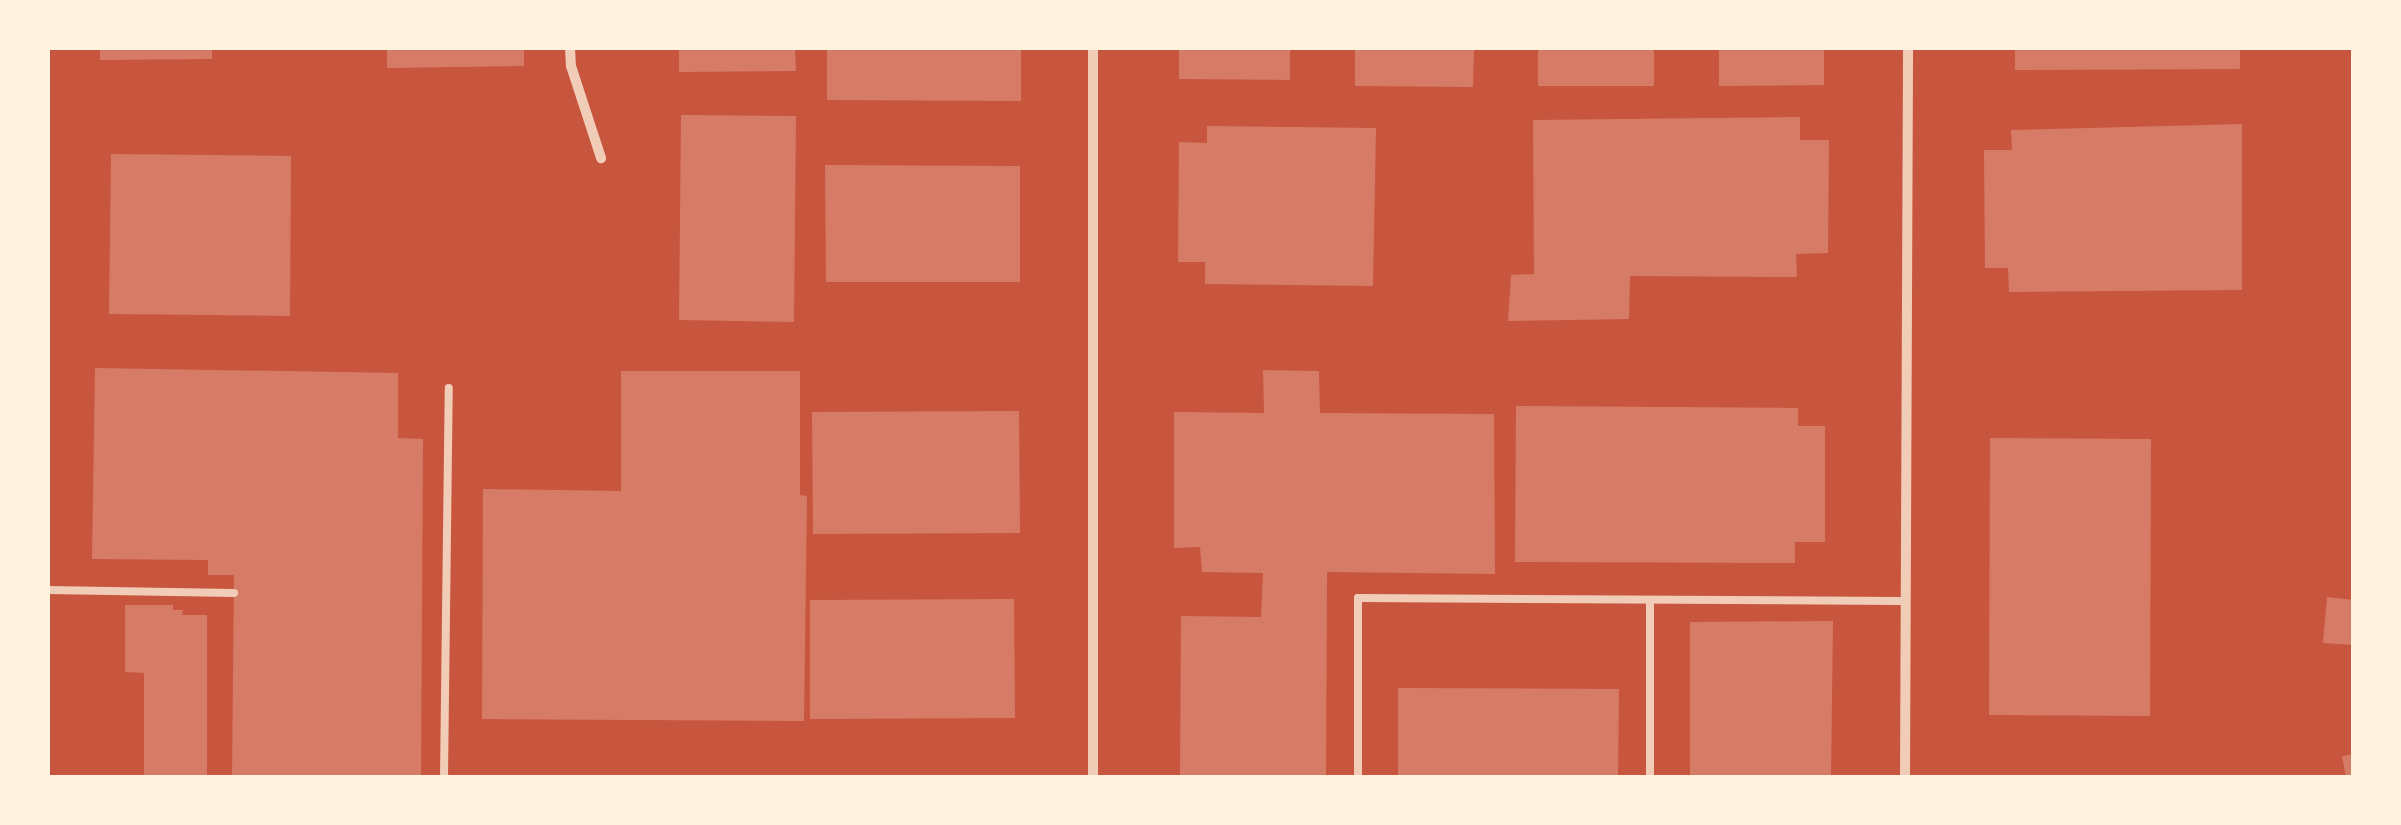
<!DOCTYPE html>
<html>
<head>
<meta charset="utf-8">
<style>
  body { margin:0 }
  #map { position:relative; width:2401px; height:825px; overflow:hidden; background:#c8553d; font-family:Karla,sans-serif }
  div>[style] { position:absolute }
  .building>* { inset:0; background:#d67c66 }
  .service>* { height:8px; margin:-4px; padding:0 4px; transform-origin:4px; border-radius:4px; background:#f1ccb7 }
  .minor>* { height:10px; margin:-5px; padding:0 5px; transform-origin:5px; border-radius:5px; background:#f1ccb7 }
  span { translate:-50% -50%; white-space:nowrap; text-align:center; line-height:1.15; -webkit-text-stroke:9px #fff3e0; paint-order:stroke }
  .frame { position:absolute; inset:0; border:50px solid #fff3e0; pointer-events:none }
</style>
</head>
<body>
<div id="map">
  <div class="building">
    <i style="clip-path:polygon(100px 48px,212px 48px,212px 59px,100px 60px)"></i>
    <i style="clip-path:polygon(387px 48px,524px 48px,524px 66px,387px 68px)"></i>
    <i style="clip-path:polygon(679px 48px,795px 48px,796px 71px,679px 72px)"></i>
    <i style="clip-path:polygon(827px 48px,1021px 48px,1021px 101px,827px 100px)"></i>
    <i style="clip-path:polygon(1179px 48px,1290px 48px,1290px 80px,1179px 79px)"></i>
    <i style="clip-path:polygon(1355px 48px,1474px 48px,1473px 87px,1355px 86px)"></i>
    <i style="clip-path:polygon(1538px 48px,1654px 48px,1654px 86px,1538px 86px)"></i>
    <i style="clip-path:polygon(1719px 48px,1824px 48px,1824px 85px,1719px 86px)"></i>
    <i style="clip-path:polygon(2015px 48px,2240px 48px,2240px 69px,2015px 70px)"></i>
    <i style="clip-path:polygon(681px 115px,796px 116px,794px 322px,679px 320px)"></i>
    <i style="clip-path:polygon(1800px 117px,1800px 140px,1829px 140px,1828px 253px,1796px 254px,1797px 277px,1630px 276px,1629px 319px,1508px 321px,1511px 275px,1534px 274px,1533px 120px)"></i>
    <i style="clip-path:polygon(2242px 124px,2242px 290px,2009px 292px,2008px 268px,1985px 268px,1984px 150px,2012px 150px,2011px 130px)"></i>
    <i style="clip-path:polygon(1207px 126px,1376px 128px,1373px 286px,1205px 284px,1205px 262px,1178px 262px,1179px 142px,1207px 143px)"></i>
    <i style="clip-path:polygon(111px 154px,291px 156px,290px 316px,109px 314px)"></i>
    <i style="clip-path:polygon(825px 165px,1020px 166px,1020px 282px,826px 282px)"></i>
    <i style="clip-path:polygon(95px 368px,398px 373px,398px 438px,423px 439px,421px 778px,232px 778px,234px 575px,208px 575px,208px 560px,92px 559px)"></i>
    <i style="clip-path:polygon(1263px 370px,1319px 371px,1320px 413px,1494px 414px,1495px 574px,1327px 572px,1326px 778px,1180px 778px,1181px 616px,1261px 617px,1263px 573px,1202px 572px,1200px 547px,1174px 548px,1174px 412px,1264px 413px)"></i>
    <i style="clip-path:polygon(621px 371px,800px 371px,800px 495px,807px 496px,804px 721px,482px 719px,483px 489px,621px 491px)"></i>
    <i style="clip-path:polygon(1516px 406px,1798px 408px,1798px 426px,1825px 426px,1825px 542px,1795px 542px,1795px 563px,1515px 562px)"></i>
    <i style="clip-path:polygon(1019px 411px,1020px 533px,813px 534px,812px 412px)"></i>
    <i style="clip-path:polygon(1990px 438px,2151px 439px,2150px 716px,1989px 715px)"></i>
    <i style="clip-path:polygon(2327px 597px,2354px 600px,2354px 645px,2323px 643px)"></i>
    <i style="clip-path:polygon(1014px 599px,1015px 718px,810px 719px,810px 600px)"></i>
    <i style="clip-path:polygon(125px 605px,173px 605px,173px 610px,183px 610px,182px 615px,207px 615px,207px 778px,144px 778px,144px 673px,125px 672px)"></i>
    <i style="clip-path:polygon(1833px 621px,1831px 778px,1690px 778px,1690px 622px)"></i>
    <i style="clip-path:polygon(1398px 688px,1619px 689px,1618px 778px,1398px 778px)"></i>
    <i style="clip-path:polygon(2354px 754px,2354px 778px,2346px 778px,2342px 756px)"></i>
  </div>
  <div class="service">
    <i style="left:48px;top:590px;width:186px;rotate:0.9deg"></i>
    <i style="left:444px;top:778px;width:390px;rotate:-89.3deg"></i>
    <i style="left:1358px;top:778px;width:180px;rotate:-90deg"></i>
    <i style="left:1358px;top:598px;width:545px;rotate:0.32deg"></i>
    <i style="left:1650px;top:778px;width:178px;rotate:-90deg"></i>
  </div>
  <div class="minor">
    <i style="left:570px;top:48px;width:18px;rotate:87deg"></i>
    <i style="left:571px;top:66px;width:97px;rotate:71.9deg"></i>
    <i style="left:1093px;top:48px;width:730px;rotate:90deg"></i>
    <i style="left:1905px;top:778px;width:730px;rotate:-89.76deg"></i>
  </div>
  <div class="frame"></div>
</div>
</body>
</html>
